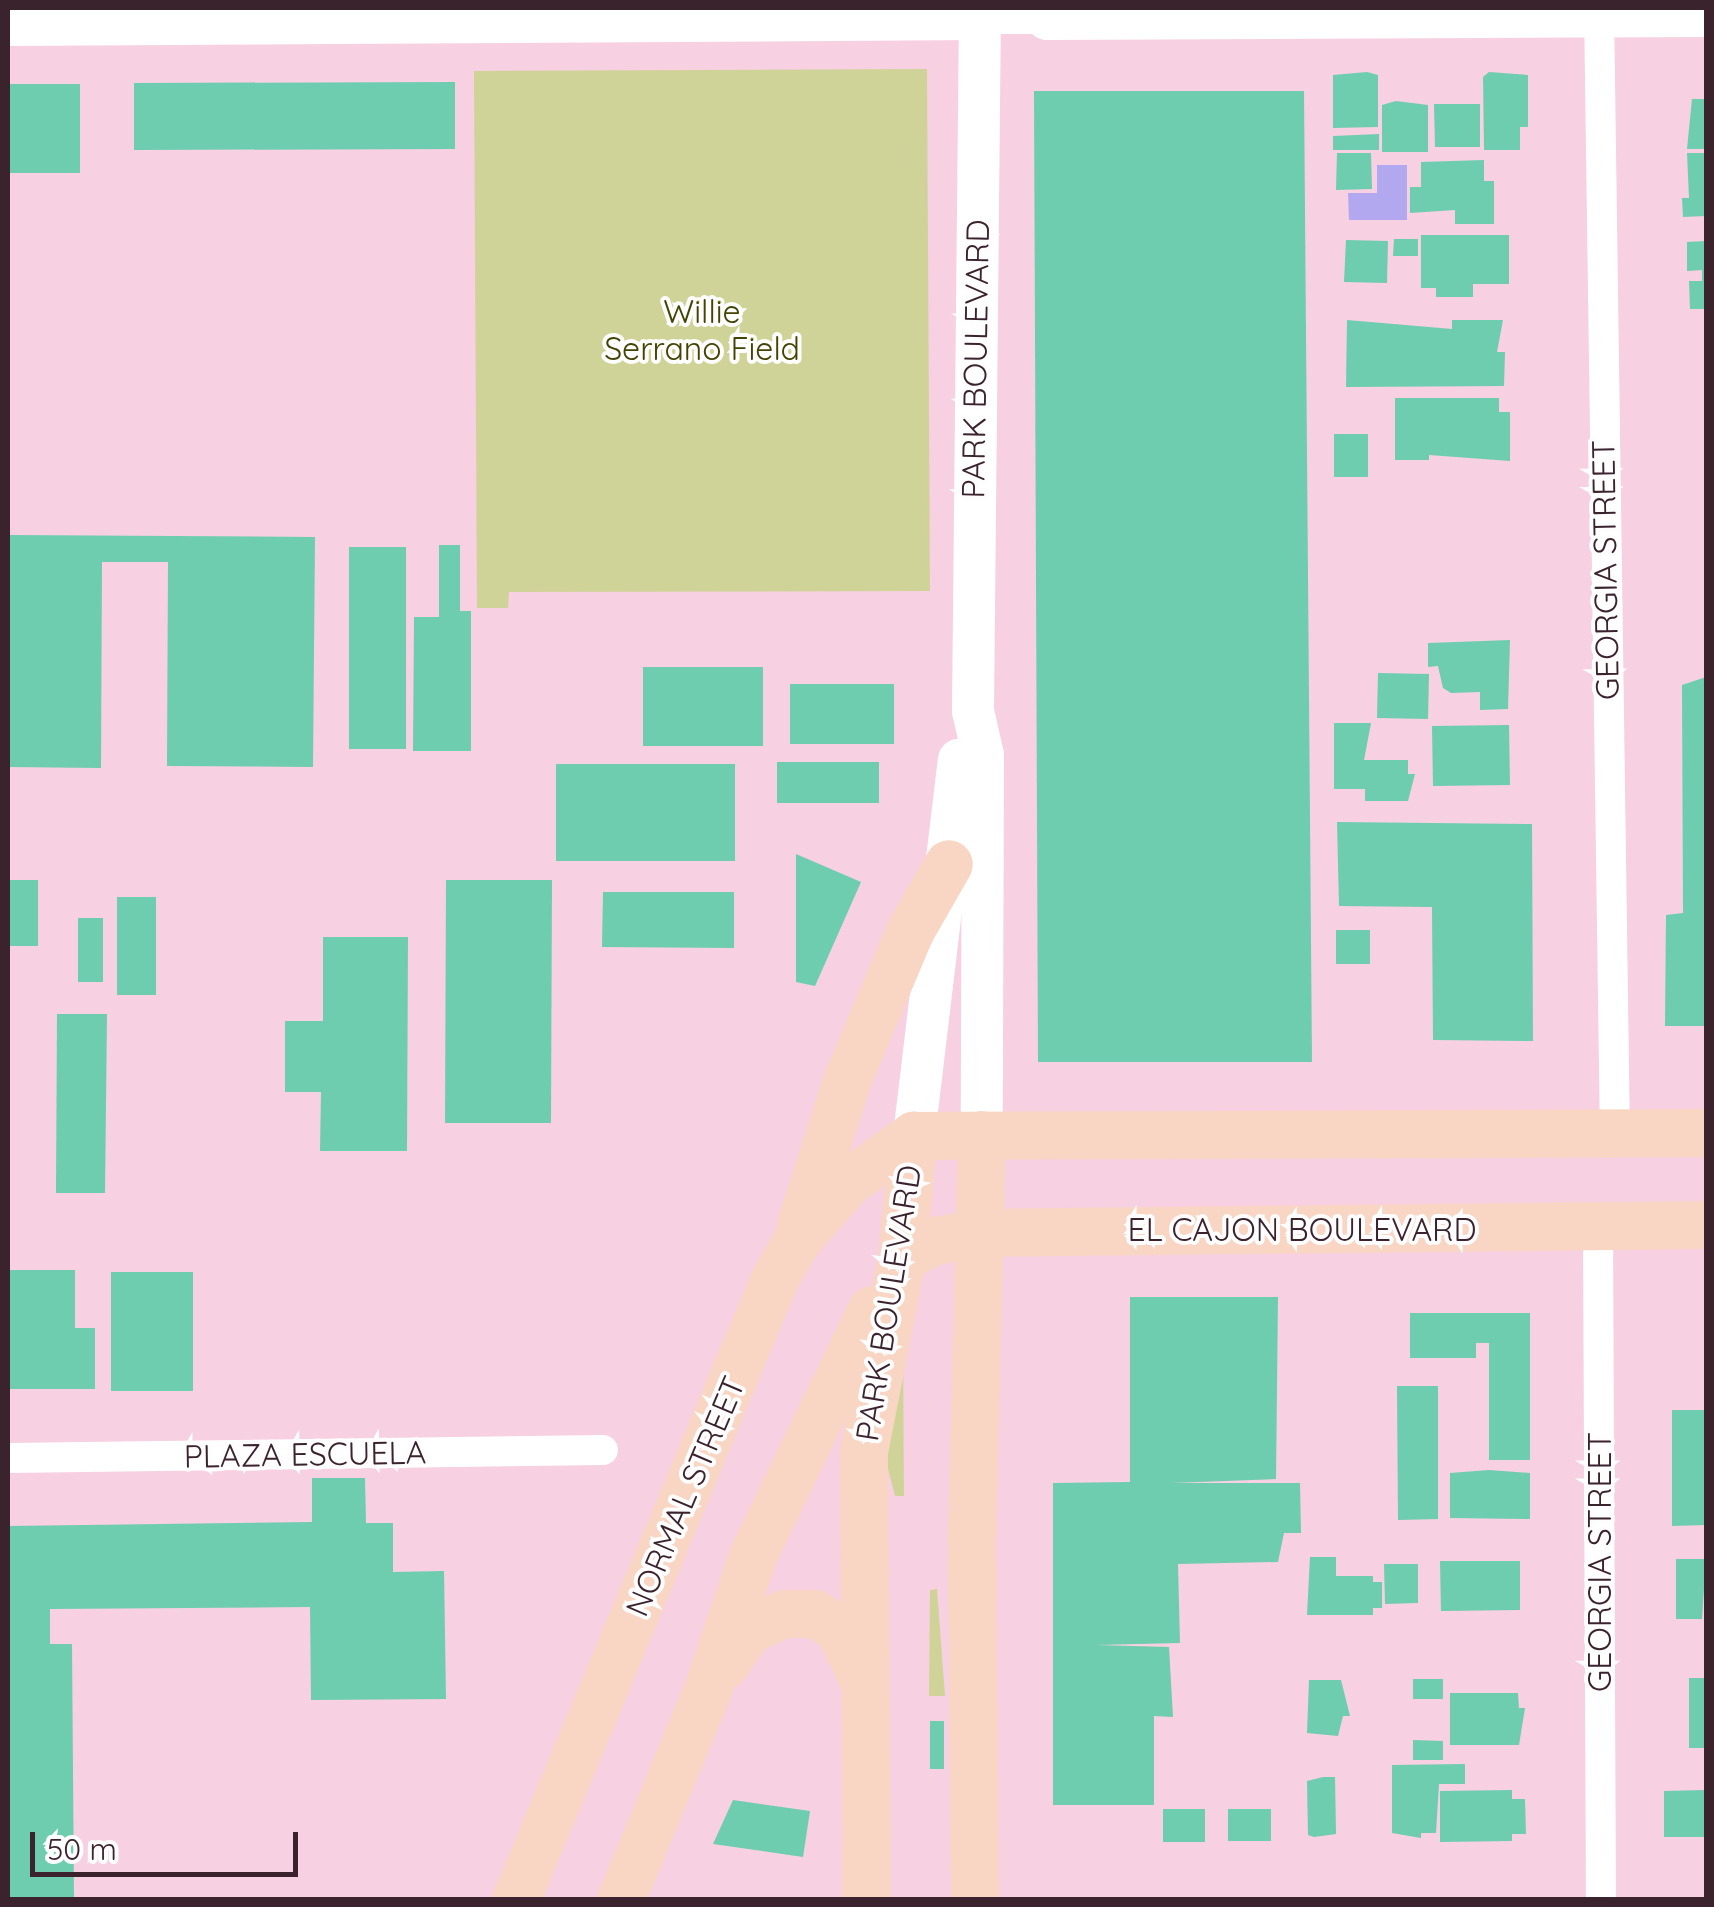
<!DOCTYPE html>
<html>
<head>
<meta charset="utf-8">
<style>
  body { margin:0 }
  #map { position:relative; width:1714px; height:1907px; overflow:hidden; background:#f7d0e1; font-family:Quicksand,sans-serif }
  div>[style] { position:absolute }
  .green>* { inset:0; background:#d0d398 }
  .water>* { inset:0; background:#b2a8f0 }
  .building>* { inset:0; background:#6dcdae }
  .street>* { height:30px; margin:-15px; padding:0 15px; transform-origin:15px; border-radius:15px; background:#fff }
  .secondary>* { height:42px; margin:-21px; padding:0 21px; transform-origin:21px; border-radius:21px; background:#fff }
  .primary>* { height:48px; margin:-24px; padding:0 24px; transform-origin:24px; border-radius:24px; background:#f8d6c3 }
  span { translate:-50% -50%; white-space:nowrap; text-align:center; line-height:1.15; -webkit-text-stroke:8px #fdfdfd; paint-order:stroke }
  .park-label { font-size:32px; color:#434403 }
  .street-label { font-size:32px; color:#3b232e }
  .frame { position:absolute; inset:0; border:10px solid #3b232e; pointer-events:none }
  .scale { position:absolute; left:30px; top:1832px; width:268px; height:45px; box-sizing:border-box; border:5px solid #3b232e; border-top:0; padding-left:12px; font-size:30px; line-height:35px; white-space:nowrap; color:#3b232e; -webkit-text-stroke:8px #fdfdfd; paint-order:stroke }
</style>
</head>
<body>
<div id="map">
  <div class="green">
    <i style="clip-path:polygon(927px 69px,930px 591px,509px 592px,508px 608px,477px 608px,474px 71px)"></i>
    <i style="clip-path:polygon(903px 1345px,904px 1496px,895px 1496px,887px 1465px,888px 1354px)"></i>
    <i style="clip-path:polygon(937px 1589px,945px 1696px,929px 1696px,930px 1590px)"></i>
  </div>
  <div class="water">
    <i style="clip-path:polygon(1377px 165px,1407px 165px,1407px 220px,1349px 220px,1348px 193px,1377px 193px)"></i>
  </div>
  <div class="building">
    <i style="clip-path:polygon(1367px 72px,1378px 75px,1378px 127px,1333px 128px,1333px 75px)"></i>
    <i style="clip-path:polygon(1489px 72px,1528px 75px,1528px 127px,1520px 127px,1520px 150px,1484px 150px,1483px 77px)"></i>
    <i style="clip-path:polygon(455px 82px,455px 149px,134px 150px,134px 83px)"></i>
    <i style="clip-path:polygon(8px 84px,80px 84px,80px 173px,8px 173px)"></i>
    <i style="clip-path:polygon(1034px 91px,1304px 91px,1312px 1062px,1038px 1062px)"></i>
    <i style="clip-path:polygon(1692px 99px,1706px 99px,1706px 149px,1687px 149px)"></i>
    <i style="clip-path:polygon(1396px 101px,1428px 105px,1428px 152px,1382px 152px,1382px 105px)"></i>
    <i style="clip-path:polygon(1434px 104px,1480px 104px,1480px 147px,1435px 147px)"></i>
    <i style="clip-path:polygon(1379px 134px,1379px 150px,1333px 150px,1333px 136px)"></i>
    <i style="clip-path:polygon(1337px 153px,1371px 153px,1372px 189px,1336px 190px)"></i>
    <i style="clip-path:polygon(1687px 153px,1706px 153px,1706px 216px,1683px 217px,1682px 198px,1689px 198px)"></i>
    <i style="clip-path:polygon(1484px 160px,1484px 181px,1494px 181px,1494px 224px,1455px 224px,1455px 210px,1410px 213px,1410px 187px,1421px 187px,1421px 162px)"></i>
    <i style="clip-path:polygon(1421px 235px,1509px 235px,1509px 284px,1473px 284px,1473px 297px,1436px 297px,1436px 288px,1421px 288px)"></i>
    <i style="clip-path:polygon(1394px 239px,1418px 239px,1418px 256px,1393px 256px)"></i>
    <i style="clip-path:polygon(1346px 240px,1388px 241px,1387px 283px,1344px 282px)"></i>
    <i style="clip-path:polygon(1706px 241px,1706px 309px,1690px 309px,1689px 281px,1702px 281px,1702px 270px,1687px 271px,1687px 242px)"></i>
    <i style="clip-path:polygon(1347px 320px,1452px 329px,1452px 320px,1503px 320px,1497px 352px,1505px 352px,1504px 386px,1346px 387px)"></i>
    <i style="clip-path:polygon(1395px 398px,1499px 398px,1499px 412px,1510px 412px,1510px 461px,1429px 455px,1429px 460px,1395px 460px)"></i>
    <i style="clip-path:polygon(1334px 434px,1368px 434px,1368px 477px,1334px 477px)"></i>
    <i style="clip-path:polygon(8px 535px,315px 537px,313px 767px,167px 766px,168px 562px,102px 562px,101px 768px,8px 767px)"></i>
    <i style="clip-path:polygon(439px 545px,460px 545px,460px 611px,471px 611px,471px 751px,413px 751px,414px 617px,439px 617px)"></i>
    <i style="clip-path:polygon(349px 547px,406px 547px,406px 749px,349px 749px)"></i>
    <i style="clip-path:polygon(1510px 640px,1508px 709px,1480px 710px,1480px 692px,1451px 693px,1443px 688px,1438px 666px,1428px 667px,1428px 643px)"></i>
    <i style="clip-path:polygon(643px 667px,763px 667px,763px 746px,643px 746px)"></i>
    <i style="clip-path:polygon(1378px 673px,1429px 674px,1428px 719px,1377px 718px)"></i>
    <i style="clip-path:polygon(1706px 677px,1706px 1026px,1665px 1026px,1666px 915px,1683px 913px,1682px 685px)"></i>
    <i style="clip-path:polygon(790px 684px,894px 684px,894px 744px,790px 744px)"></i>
    <i style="clip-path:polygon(1334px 723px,1371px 723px,1364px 760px,1408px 760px,1408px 774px,1415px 774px,1408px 801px,1365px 801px,1365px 789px,1334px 789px)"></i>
    <i style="clip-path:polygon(1509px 725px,1510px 785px,1433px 786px,1432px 726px)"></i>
    <i style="clip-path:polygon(777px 762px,879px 762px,879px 803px,777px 803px)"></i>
    <i style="clip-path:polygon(556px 764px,735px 764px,735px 861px,556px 861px)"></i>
    <i style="clip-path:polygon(1337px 822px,1532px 824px,1533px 1041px,1433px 1040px,1432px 907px,1339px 906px)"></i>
    <i style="clip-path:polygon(796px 854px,861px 882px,815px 986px,796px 982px)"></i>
    <i style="clip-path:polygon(8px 880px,38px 880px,38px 946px,8px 946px)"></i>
    <i style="clip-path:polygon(446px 880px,552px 880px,551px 1123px,445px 1123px)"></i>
    <i style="clip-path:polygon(603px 892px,734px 892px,734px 948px,602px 947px)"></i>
    <i style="clip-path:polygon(117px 897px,156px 897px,156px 995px,117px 995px)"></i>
    <i style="clip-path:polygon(78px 918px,103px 918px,103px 982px,78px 982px)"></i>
    <i style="clip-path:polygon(1336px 930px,1370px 930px,1370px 964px,1336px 964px)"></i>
    <i style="clip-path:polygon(323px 937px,408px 937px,407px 1151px,320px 1151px,321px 1092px,285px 1092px,285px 1021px,323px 1021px)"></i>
    <i style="clip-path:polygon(57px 1014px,107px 1014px,105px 1193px,56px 1193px)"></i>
    <i style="clip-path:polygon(8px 1270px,75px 1270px,75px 1328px,95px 1328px,95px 1389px,8px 1389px)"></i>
    <i style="clip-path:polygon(111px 1272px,193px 1272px,193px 1391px,111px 1391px)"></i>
    <i style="clip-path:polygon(1130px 1297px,1278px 1297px,1276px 1479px,1172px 1483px,1300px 1483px,1301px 1533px,1284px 1533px,1278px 1562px,1178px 1564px,1180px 1643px,1096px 1645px,1169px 1647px,1173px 1717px,1154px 1716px,1154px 1805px,1053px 1805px,1053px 1483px,1130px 1482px)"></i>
    <i style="clip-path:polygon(1410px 1313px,1530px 1313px,1530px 1460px,1489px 1460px,1489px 1343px,1476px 1343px,1476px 1358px,1410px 1358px)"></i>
    <i style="clip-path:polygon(1397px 1386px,1438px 1386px,1438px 1519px,1398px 1520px)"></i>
    <i style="clip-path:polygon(1672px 1410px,1706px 1410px,1706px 1525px,1672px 1526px)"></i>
    <i style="clip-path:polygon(1489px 1470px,1530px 1473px,1530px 1519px,1450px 1518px,1450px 1473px)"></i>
    <i style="clip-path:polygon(312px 1478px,365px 1478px,366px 1523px,393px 1523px,393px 1572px,444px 1571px,446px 1699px,311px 1700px,310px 1607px,50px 1609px,50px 1644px,72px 1644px,74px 1900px,8px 1900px,8px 1526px,312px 1522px)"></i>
    <i style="clip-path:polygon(1310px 1557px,1336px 1557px,1336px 1576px,1373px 1576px,1373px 1582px,1382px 1582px,1382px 1608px,1373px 1608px,1373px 1615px,1307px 1615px)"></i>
    <i style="clip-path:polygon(1676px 1559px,1706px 1559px,1702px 1619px,1676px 1619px)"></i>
    <i style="clip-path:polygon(1440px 1561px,1520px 1561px,1520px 1610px,1441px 1611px)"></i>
    <i style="clip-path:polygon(1384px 1564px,1418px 1564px,1418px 1603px,1385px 1604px)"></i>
    <i style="clip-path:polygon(1689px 1678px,1706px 1678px,1706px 1748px,1689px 1748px)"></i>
    <i style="clip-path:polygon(1413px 1679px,1443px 1679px,1443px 1699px,1413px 1699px)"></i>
    <i style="clip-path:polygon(1309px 1680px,1341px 1680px,1350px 1716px,1343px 1716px,1338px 1736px,1307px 1733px)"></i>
    <i style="clip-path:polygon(1450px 1693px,1518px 1693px,1519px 1708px,1525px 1708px,1519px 1745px,1450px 1745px)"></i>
    <i style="clip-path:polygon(930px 1721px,944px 1721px,944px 1769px,930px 1769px)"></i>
    <i style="clip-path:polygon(1413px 1740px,1443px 1741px,1443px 1760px,1413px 1760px)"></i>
    <i style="clip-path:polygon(1465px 1764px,1465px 1784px,1439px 1784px,1436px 1833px,1421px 1833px,1421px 1838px,1392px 1833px,1392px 1765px)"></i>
    <i style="clip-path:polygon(1323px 1777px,1335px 1777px,1336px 1834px,1314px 1837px,1308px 1835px,1307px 1781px)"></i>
    <i style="clip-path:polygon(1512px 1790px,1512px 1799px,1525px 1799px,1526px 1834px,1512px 1834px,1512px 1841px,1440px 1842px,1440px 1791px)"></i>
    <i style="clip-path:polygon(1706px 1790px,1706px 1837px,1664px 1837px,1664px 1791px)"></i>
    <i style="clip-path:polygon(733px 1800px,810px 1811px,803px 1857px,713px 1844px)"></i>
    <i style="clip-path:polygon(1163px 1809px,1205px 1809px,1205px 1842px,1163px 1842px)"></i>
    <i style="clip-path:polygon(1228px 1809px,1271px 1809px,1271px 1841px,1228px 1841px)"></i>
  </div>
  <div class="street">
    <i style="left:1599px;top:8px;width:1125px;rotate:89.19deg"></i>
    <i style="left:980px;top:19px;width:67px"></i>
    <i style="left:1598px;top:1225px;width:675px;rotate:89.75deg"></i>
    <i style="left:8px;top:1458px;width:595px;rotate:-0.77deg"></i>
  </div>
  <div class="secondary">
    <i style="left:980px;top:8px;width:703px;rotate:90.57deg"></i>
    <i style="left:973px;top:711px;width:45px;rotate:77.2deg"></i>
    <i style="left:983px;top:755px;width:380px;rotate:90.2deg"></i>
    <i style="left:1047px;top:19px;width:659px;rotate:-0.26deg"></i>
    <i style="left:8px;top:25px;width:972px;rotate:-0.35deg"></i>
    <i style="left:914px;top:1136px;width:379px;rotate:-83.2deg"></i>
  </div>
  <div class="primary">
    <i style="left:914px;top:1136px;width:792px;rotate:-0.22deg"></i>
    <i style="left:801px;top:1225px;width:153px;rotate:-72.2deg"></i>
    <i style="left:848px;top:1079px;width:160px;rotate:-67.1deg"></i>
    <i style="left:910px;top:932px;width:78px;rotate:-60.2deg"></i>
    <i style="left:902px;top:1258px;width:38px;rotate:-27deg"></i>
    <i style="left:936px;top:1241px;width:44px;rotate:-10.5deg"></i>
    <i style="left:979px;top:1233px;width:727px;rotate:-0.63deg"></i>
    <i style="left:724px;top:1666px;width:45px;rotate:-54.9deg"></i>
    <i style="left:750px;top:1629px;width:38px;rotate:-23deg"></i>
    <i style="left:785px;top:1614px;width:30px"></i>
    <i style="left:815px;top:1614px;width:28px;rotate:32deg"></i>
    <i style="left:839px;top:1629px;width:55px;rotate:64.4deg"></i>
    <i style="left:516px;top:1900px;width:671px;rotate:-67.37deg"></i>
    <i style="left:774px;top:1281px;width:46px;rotate:-60.1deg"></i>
    <i style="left:797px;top:1241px;width:79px;rotate:-48.6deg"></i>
    <i style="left:849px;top:1182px;width:80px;rotate:-35.3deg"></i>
    <i style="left:621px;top:1900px;width:227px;rotate:-67.5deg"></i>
    <i style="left:708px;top:1690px;width:141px;rotate:-71.4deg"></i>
    <i style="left:753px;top:1556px;width:273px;rotate:-64.2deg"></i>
    <i style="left:867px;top:1900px;width:448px;rotate:-90.4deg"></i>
    <i style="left:864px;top:1452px;width:198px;rotate:-78.9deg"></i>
    <i style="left:902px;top:1258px;width:123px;rotate:-84.4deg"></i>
    <i style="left:975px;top:1900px;width:362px;rotate:-90.5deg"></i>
    <i style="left:972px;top:1538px;width:403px;rotate:-88.6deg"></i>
  </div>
  <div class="park-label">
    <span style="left:702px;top:330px">Willie<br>Serrano Field</span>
  </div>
  <div class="street-label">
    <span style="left:975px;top:359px;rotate:-89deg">PARK BOULEVARD</span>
    <span style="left:1605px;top:570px;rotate:-91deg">GEORGIA STREET</span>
    <span style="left:1302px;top:1229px">EL CAJON BOULEVARD</span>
    <span style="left:888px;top:1303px;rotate:-81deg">PARK BOULEVARD</span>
    <span style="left:305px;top:1454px;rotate:-1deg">PLAZA ESCUELA</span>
    <span style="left:685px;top:1496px;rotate:-67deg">NORMAL STREET</span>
    <span style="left:1599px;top:1562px;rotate:-90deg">GEORGIA STREET</span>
  </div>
  <div class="frame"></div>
  <div class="scale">50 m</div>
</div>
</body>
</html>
